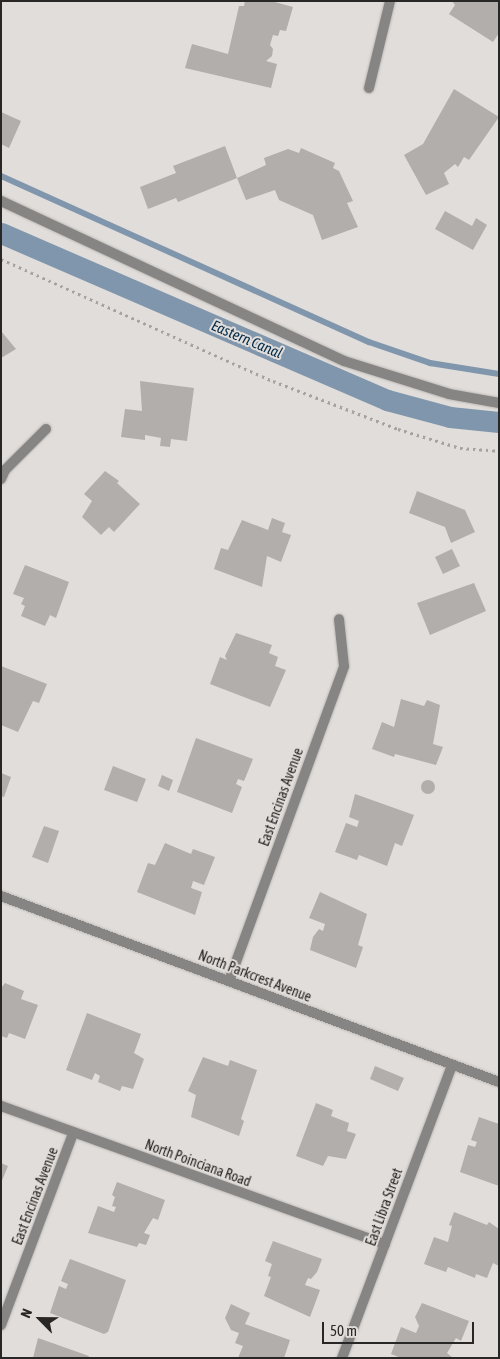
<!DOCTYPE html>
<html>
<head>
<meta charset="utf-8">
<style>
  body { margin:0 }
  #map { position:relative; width:500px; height:1359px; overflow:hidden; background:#e1ddda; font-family:"Asap Condensed",sans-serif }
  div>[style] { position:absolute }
  .stream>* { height:6px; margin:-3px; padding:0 3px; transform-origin:3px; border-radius:3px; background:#8096ac }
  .canal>* { height:21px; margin:-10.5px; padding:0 10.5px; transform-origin:10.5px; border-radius:10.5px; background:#8096ac }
  .building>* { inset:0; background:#b1aeab }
  .round { border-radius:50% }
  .path>* { height:3px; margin-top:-1.5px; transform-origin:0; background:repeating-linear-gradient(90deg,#a6a2a0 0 2.5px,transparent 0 6.5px) }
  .roads { filter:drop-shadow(0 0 1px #bcb9b6) drop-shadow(0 0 1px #bcb9b6) }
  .lane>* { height:10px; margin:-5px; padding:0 5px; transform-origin:5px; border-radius:5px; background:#878584 }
  .street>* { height:10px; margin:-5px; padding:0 5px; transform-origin:5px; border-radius:5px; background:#878584 }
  span { translate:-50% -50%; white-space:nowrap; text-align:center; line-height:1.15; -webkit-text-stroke:4px #e1ddda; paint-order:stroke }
  .street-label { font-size:14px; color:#292726 }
  .water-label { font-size:15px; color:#032b49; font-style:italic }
  .frame { position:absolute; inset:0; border:2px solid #292726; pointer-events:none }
  .north { position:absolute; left:15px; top:1294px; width:50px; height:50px; -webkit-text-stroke:4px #e1ddda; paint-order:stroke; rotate:293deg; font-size:14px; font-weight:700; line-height:20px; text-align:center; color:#292726 }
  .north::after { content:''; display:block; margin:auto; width:18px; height:22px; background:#292726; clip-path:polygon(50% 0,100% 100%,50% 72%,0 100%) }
  .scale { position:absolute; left:322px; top:1322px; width:152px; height:22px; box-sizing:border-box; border:2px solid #292726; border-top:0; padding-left:6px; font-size:15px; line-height:18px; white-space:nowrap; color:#292726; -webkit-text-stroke:4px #e1ddda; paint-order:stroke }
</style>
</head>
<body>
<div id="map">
  <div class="stream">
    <i style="left:1px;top:176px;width:404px;rotate:24.3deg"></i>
    <i style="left:369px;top:342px;width:65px;rotate:19deg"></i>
    <i style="left:430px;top:363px;width:70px;rotate:9.1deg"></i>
  </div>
  <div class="canal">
    <i style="left:1px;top:233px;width:421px;rotate:23.4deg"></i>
    <i style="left:387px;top:400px;width:65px;rotate:15.1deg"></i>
    <i style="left:450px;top:417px;width:49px;rotate:5.8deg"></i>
  </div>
  <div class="building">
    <i style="clip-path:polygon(245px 1px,271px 1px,293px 7px,286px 31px,280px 30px,278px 36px,273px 35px,270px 45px,273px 49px,272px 56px,266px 61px,277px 64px,271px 88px,185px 68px,192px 44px,228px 54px,239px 6px,244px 6px)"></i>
    <i style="clip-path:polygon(452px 1px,499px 1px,499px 33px,493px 42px,449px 14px,455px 5px)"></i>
    <i style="clip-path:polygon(454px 89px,499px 117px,469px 160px,464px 157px,458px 167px,455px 164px,444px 173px,449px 184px,426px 195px,404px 155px,423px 144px)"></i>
    <i style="clip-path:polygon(1px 112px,21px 121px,9px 148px,1px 144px)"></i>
    <i style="clip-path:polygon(225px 146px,237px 178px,178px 202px,176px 198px,148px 209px,140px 187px,176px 173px,173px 166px)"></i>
    <i style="clip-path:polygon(301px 148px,335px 163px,333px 168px,339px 171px,353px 201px,347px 203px,358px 227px,322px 240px,313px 215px,279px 200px,275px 190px,246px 200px,237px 178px,266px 165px,264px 158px,288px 149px,299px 153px)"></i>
    <i style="clip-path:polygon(445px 211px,472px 226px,476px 218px,487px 225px,473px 250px,435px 229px)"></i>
    <i style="clip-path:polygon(1px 331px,16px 349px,1px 358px)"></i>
    <i style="clip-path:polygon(140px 381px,194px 388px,187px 441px,171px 439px,170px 447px,160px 446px,161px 438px,145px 435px,145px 440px,121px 437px,125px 409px,142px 411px)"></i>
    <i style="clip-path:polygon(105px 471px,119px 481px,117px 483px,140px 504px,114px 532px,109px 527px,101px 535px,82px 517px,92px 501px,84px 494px)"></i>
    <i style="clip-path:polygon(417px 491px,465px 510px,475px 532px,451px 543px,445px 527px,409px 513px)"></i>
    <i style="clip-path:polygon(272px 518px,285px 523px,282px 532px,291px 535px,281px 562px,267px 556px,262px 587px,214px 569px,221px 548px,228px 550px,242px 520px,268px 530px)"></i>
    <i style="clip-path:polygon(452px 549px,460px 566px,443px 574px,435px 557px)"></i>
    <i style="clip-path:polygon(25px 565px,69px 582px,56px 618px,50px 615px,45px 626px,21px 616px,25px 606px,21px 604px,24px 598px,13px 594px)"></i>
    <i style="clip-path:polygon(474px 583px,486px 611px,430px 635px,417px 603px)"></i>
    <i style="clip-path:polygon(236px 633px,272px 645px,269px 653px,278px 657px,275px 666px,286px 670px,270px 707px,210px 684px,220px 657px,227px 660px,225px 656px)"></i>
    <i style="clip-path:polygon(1px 666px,47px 684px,39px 703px,33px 701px,18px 732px,1px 725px)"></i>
    <i style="clip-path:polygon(401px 699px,424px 706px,427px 700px,440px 705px,433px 744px,443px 747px,436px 765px,395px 754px,394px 757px,372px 749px,382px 722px,394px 727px)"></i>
    <i style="clip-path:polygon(196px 738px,253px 759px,244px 781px,238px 779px,236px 784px,242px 787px,232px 813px,177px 792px)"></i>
    <i style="clip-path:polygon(113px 766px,146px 779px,137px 802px,104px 790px)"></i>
    <i style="clip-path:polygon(1px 773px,11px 777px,4px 797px,1px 796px)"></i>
    <i style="clip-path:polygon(162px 775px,173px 780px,169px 791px,158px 786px)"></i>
    <i class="round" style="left:421px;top:780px;width:14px;height:14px"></i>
    <i style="clip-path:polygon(355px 794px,414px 815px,402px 846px,395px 843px,387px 866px,359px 855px,357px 860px,335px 852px,346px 823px,357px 827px,359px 821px,349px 817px)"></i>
    <i style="clip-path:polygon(44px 826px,59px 831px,48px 863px,32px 857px)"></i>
    <i style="clip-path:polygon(165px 843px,191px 854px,193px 849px,215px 857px,204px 885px,193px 881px,191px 888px,202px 892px,195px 915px,137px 892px,148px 863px,155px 865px)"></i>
    <i style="clip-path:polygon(320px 892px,367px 914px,358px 945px,363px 947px,356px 968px,310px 950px,313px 937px,319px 929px,323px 931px,325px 924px,309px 918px)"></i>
    <i style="clip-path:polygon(5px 983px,24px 991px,21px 999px,38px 1005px,25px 1039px,9px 1033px,7px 1038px,1px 1036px,1px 988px)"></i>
    <i style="clip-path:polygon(87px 1013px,141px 1034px,134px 1053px,144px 1059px,133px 1089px,122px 1086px,120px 1091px,98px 1082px,100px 1076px,95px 1073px,92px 1080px,66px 1070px)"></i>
    <i style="clip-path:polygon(203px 1057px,228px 1066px,230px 1060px,257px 1070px,241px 1119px,244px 1121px,239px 1136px,191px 1117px,196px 1095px,188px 1091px)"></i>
    <i style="clip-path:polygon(375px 1066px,404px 1078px,398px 1091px,370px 1079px)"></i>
    <i style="clip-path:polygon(316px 1103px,333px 1110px,331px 1116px,349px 1123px,347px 1131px,356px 1134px,346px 1159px,328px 1156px,323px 1166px,296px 1156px)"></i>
    <i style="clip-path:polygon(479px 1117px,499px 1124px,499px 1186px,460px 1172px,468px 1145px,475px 1147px,477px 1142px,471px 1140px)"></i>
    <i style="clip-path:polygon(1px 1163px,8px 1166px,1px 1183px)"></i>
    <i style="clip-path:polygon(117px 1182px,165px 1200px,158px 1220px,153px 1218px,144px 1233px,150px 1235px,146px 1245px,139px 1243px,137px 1247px,88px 1233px,98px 1206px,114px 1212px,116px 1207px,112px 1206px,115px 1197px,112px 1195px)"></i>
    <i style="clip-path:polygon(454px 1212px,487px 1225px,489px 1222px,499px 1229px,499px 1266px,493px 1263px,487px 1278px,476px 1274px,475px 1278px,448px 1267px,446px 1272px,424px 1264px,434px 1237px,448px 1242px,452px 1226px,449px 1225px)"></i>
    <i style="clip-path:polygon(273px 1241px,322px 1259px,317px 1272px,311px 1279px,308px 1278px,305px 1285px,320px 1290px,310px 1317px,264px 1296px,271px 1277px,268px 1276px,272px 1264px,265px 1261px)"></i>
    <i style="clip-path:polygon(70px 1259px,126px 1280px,108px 1332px,104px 1334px,50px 1313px,59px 1286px,66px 1289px,68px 1284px,61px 1281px)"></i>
    <i style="clip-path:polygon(422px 1303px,469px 1321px,461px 1341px,456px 1338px,447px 1353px,453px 1358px,401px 1358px,391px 1354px,401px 1327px,416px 1333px,419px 1326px,415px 1317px)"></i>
    <i style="clip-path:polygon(231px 1304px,250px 1313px,245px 1324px,290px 1340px,284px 1358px,238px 1358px,243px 1346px,235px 1343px,239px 1333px,231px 1330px,225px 1318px)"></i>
    <i style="clip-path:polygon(38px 1338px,89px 1356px,88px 1358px,33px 1358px)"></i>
  </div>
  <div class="path">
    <i style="left:1px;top:259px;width:298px;rotate:24.2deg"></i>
    <i style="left:273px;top:381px;width:134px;rotate:21deg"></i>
    <i style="left:398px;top:429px;width:65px;rotate:17deg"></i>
    <i style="left:460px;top:448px;width:39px;rotate:4deg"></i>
  </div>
  <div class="roads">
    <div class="lane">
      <i style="left:1px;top:201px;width:378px;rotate:25deg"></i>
      <i style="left:344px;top:361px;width:110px;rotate:17.4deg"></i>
      <i style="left:449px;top:394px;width:51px;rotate:10.2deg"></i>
    </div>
    <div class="street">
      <i style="left:369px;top:88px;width:89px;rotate:-76.4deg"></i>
      <i style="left:1px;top:479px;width:10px;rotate:-66deg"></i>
      <i style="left:5px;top:470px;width:58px;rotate:-45deg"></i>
      <i style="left:1px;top:896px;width:532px;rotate:20.48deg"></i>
      <i style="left:229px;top:981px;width:335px;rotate:-69.9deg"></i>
      <i style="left:344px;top:666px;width:47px;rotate:-96.1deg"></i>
      <i style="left:1px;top:1106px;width:408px;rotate:19.8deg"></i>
      <i style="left:1px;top:1325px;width:205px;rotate:-69.4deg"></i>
      <i style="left:342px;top:1358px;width:313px;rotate:-69.4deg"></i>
    </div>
  </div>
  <div class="street-label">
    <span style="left:281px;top:797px;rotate:-70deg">East Encinas Avenue</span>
    <span style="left:255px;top:976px;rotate:21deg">North Parkcrest Avenue</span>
    <span style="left:198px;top:1163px;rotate:20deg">North Poinciana Road</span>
    <span style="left:35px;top:1196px;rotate:-69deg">East Encinas Avenue</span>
    <span style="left:384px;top:1207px;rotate:-70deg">East Libra Street</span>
  </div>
  <div class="water-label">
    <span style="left:247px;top:339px;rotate:23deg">Eastern Canal</span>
  </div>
  <div class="frame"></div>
  <div class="north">N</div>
  <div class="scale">50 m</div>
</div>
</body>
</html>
